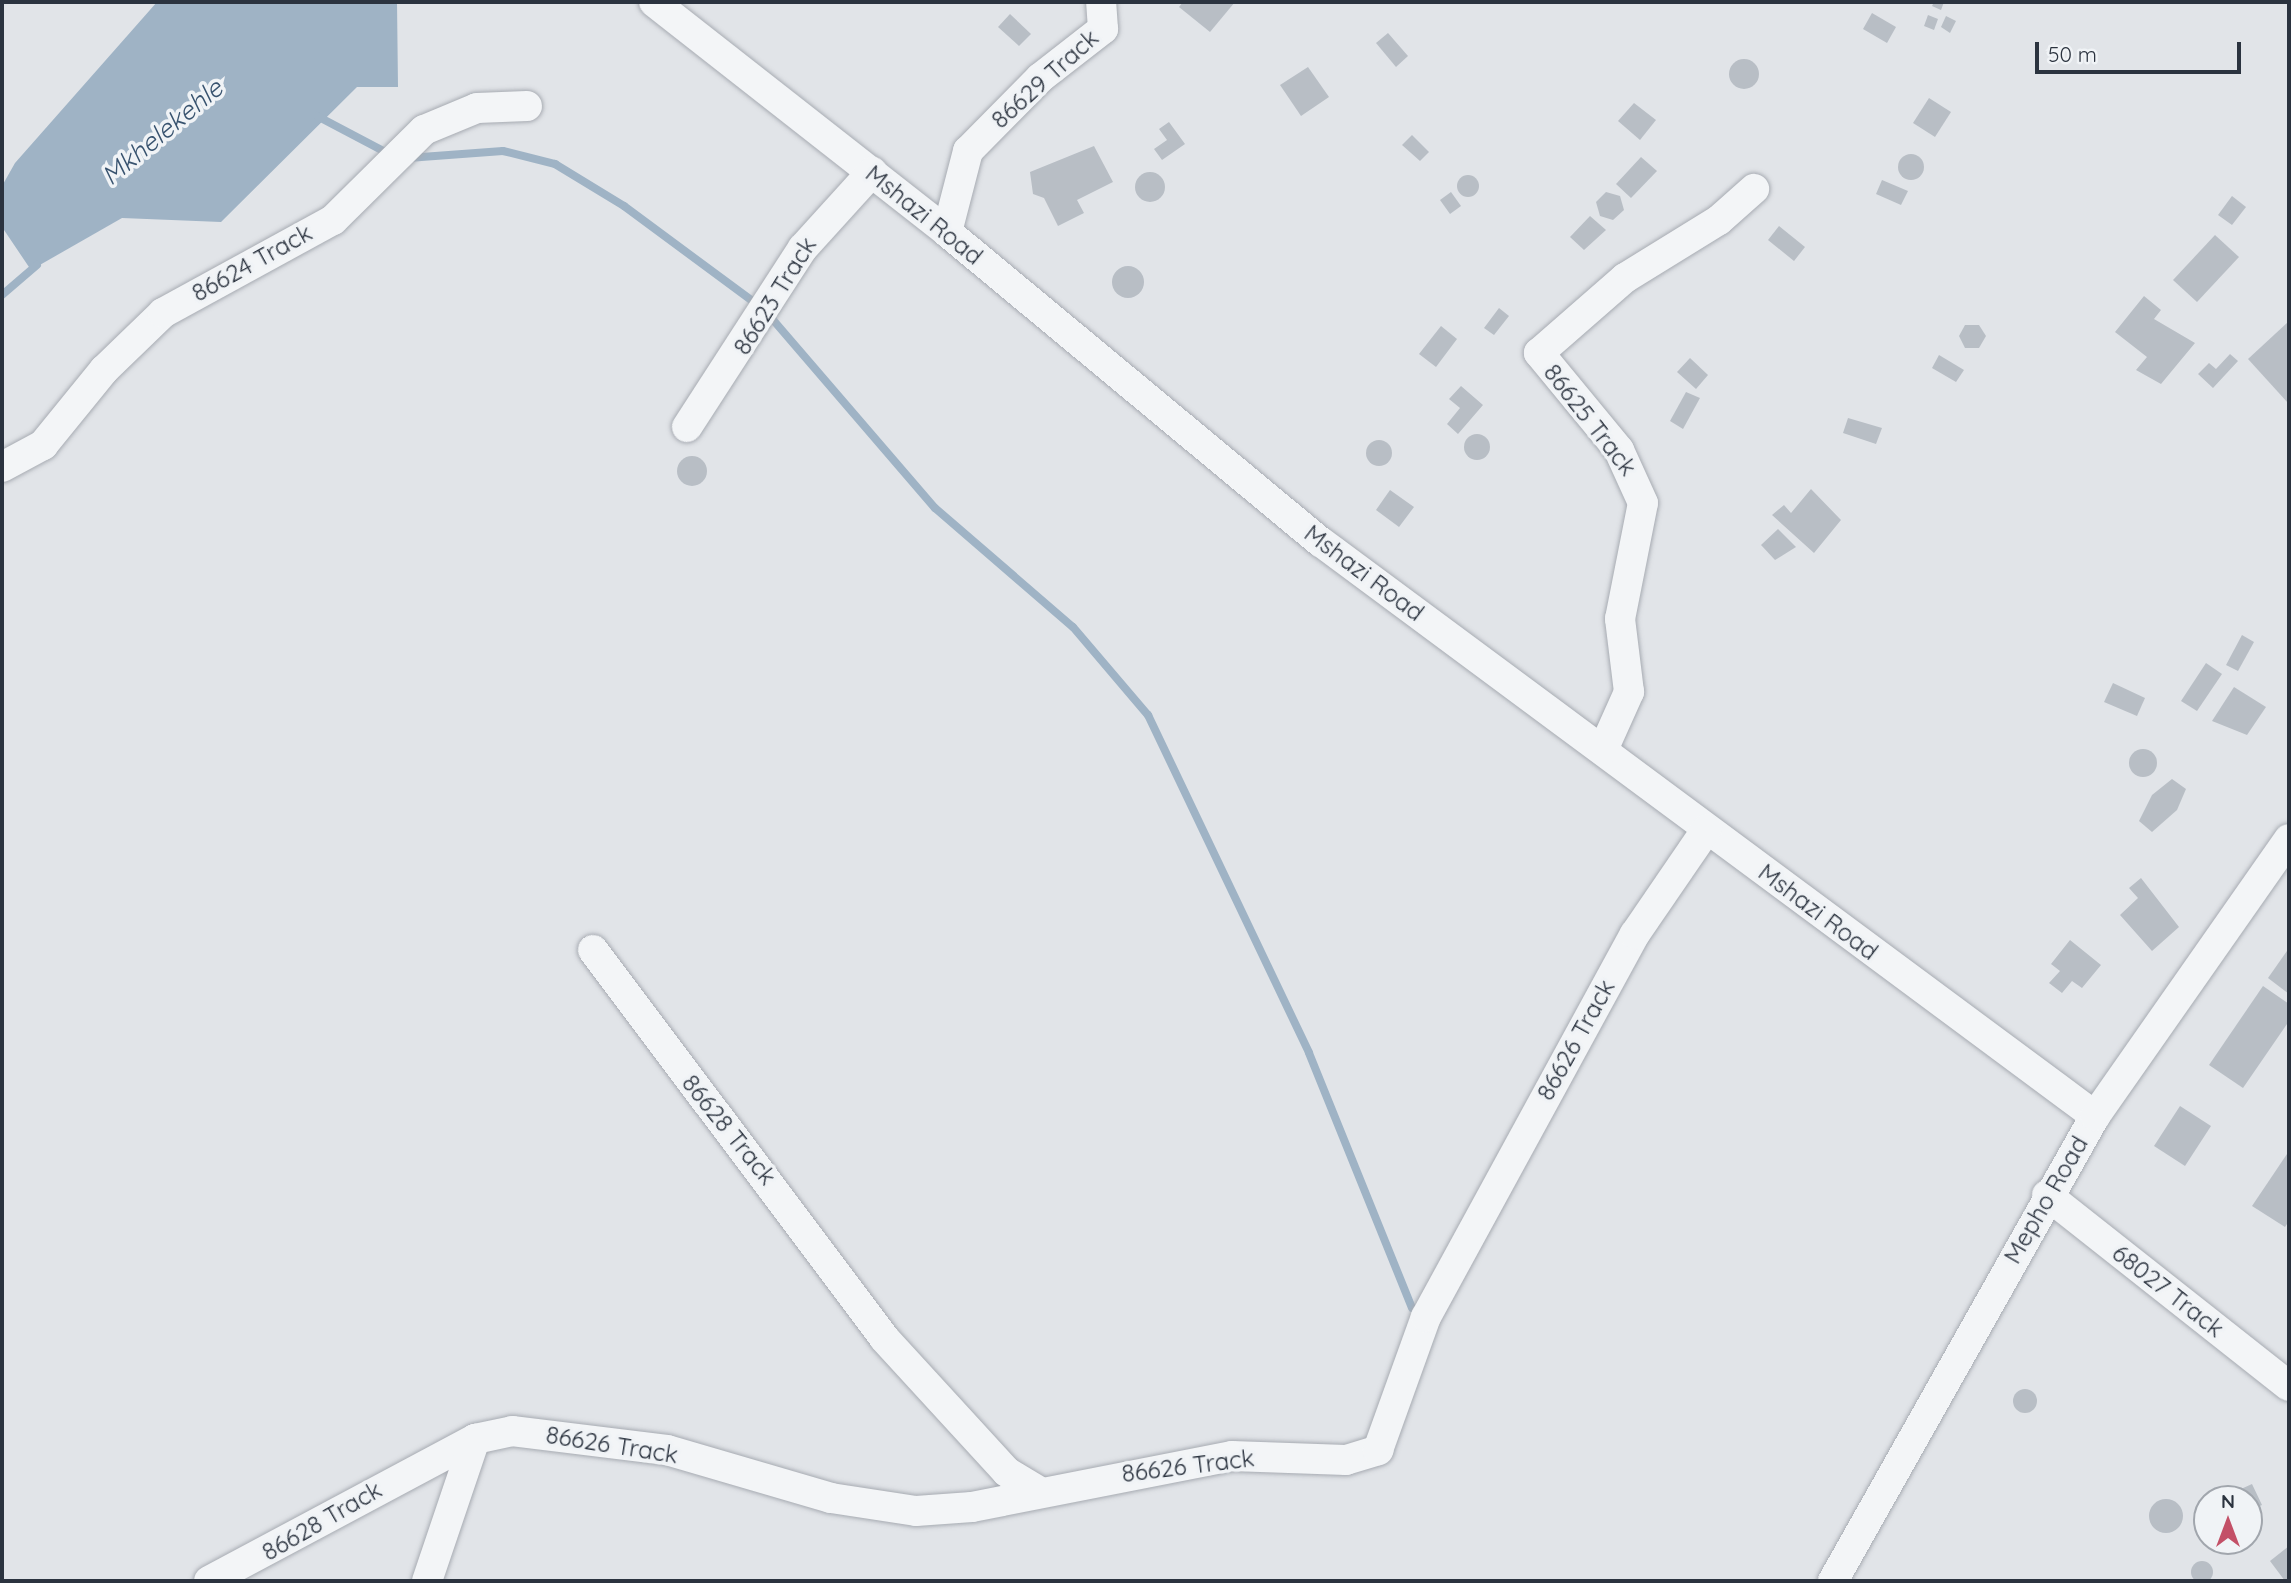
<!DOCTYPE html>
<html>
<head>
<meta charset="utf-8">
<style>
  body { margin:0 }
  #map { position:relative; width:2291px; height:1583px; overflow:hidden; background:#e1e4e8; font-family:Quicksand,sans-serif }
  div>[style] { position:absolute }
  .water>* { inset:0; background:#9fb3c5 }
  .stream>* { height:8px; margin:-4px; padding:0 4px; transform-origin:4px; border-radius:4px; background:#9fb3c5 }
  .building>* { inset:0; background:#b8bec5 }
  .round { border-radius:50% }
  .roads { filter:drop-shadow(0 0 2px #a7abb2) drop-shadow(0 0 2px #a7abb2) }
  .minor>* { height:30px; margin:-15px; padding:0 15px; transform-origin:15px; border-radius:15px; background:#f3f5f7 }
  span { translate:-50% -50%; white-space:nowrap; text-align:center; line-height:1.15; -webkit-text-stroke:7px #f0f3f6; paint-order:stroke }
  .street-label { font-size:24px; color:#2b333f }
  .water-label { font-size:26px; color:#38536f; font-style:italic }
  .frame { position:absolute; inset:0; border:4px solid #2b333f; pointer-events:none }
  .north { position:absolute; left:2193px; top:1485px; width:70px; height:70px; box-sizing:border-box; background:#f0f3f6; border:2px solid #a1a6ad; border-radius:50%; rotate:0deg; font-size:19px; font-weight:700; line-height:28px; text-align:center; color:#2b333f }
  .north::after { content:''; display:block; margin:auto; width:24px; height:32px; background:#c35067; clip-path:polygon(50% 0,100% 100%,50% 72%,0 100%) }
  .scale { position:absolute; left:2035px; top:42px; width:206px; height:32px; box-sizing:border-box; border:4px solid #2b333f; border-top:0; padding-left:9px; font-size:21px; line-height:24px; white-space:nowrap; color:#2b333f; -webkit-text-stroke:5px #f0f3f6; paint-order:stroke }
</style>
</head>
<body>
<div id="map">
  <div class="water">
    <i style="clip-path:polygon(157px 2px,397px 2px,398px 87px,357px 87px,221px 222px,122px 218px,31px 270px,2px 227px,2px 186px,15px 163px)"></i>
  </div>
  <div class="stream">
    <i style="left:317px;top:116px;width:81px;rotate:27.8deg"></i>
    <i style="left:408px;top:158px;width:95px;rotate:-4.2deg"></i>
    <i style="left:503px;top:151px;width:54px;rotate:14deg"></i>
    <i style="left:555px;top:164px;width:81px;rotate:31.3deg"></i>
    <i style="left:624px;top:206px;width:167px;rotate:36.5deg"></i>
    <i style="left:2px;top:295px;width:46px;rotate:-40.6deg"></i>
    <i style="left:768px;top:314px;width:256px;rotate:49.3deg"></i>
    <i style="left:935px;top:508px;width:182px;rotate:40.8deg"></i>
    <i style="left:1073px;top:627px;width:116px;rotate:49.6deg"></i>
    <i style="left:1148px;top:715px;width:374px;rotate:64.5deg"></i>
    <i style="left:1309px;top:1053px;width:275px;rotate:68deg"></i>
  </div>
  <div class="building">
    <i style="clip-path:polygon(1183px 2px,1235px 2px,1210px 32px,1179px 7px)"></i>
    <i style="clip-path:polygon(1934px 2px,1944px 2px,1941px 10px,1932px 6px)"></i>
    <i style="clip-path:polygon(1872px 13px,1896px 27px,1887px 43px,1863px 29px)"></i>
    <i style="clip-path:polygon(1010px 14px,1031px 34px,1019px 46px,998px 27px)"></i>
    <i style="clip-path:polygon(1928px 15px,1938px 19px,1934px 30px,1924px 26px)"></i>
    <i style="clip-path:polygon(1946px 16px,1956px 21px,1950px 33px,1941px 27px)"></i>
    <i style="clip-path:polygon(1388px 33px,1408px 56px,1396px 67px,1376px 43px)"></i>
    <i class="round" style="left:1729px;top:59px;width:30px;height:30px"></i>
    <i style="clip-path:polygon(1308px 67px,1329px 97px,1301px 116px,1280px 85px)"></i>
    <i style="clip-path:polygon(1929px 98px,1951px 112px,1935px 137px,1913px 123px)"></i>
    <i style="clip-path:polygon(1634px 103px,1656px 120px,1640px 140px,1618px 121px)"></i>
    <i style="clip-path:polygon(1169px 122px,1185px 144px,1162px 160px,1154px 149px,1167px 140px,1159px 129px)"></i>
    <i style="clip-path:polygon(1412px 135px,1429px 152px,1420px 161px,1402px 145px)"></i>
    <i style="clip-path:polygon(1094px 146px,1113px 182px,1077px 200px,1084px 213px,1058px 226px,1044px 198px,1033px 194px,1030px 172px)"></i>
    <i class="round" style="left:1898px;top:154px;width:26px;height:26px"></i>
    <i style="clip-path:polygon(1641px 157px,1657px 171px,1631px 198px,1616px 184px)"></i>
    <i class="round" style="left:1135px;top:172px;width:30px;height:30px"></i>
    <i class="round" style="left:1457px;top:175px;width:22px;height:22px"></i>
    <i style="clip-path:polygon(1882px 180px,1908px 191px,1901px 205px,1876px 194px)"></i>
    <i style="clip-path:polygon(1451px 192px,1461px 206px,1450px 214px,1440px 200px)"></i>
    <i style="clip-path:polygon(1606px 192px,1620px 196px,1624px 210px,1613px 220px,1600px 216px,1596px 202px)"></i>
    <i style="clip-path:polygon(2232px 196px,2246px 207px,2232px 225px,2218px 215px)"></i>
    <i style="clip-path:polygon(1590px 216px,1606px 230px,1584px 250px,1570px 237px)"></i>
    <i style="clip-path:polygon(1779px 226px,1805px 247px,1794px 261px,1768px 240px)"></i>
    <i style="clip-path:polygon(2215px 235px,2239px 257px,2197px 302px,2173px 280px)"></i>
    <i class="round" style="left:1112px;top:266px;width:32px;height:32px"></i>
    <i style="clip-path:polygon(2144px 296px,2161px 310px,2154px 319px,2195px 343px,2161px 384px,2136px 370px,2147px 357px,2115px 332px)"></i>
    <i style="clip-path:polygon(1499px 308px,1509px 316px,1494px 335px,1484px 328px)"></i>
    <i style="clip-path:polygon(2289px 321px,2289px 404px,2248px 359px)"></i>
    <i style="clip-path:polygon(1965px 325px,1979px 325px,1986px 336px,1979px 348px,1965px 348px,1959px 336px)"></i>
    <i style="clip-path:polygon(1441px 326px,1457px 339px,1436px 367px,1419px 354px)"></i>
    <i style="clip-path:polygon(2230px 354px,2238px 361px,2213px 388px,2198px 374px,2209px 363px,2216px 369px)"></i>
    <i style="clip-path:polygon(1939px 355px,1964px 370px,1956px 382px,1932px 368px)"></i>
    <i style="clip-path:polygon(1690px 358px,1708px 375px,1696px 389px,1677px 372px)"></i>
    <i style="clip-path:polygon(1461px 386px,1483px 405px,1458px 434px,1447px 424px,1460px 408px,1449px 399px)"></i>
    <i style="clip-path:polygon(1686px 392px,1700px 398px,1683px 429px,1670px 421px)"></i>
    <i style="clip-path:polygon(1848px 418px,1882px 428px,1876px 444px,1843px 433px)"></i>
    <i class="round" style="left:1464px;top:434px;width:26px;height:26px"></i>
    <i class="round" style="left:1366px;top:440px;width:26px;height:26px"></i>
    <i class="round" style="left:677px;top:456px;width:30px;height:30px"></i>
    <i style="clip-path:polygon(1811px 489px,1841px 520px,1814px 553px,1772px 515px,1784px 505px,1791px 513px)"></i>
    <i style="clip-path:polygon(1390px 490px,1414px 507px,1399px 527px,1376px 510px)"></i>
    <i style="clip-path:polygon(1778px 529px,1796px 547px,1775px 560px,1761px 545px)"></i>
    <i style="clip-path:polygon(2242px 635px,2254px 642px,2238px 671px,2226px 665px)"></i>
    <i style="clip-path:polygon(2206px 663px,2222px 674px,2197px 711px,2181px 701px)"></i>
    <i style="clip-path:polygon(2113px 683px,2145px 698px,2137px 716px,2104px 702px)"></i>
    <i style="clip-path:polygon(2234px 687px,2266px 707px,2247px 735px,2212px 721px)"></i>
    <i class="round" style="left:2129px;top:749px;width:28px;height:28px"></i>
    <i style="clip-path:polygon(2172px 779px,2186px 789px,2177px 810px,2152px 832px,2139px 821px,2152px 795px)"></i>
    <i style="clip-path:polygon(2141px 878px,2179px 927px,2152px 951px,2120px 915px,2138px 898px,2129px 888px)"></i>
    <i style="clip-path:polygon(2070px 940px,2101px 965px,2082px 988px,2072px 981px,2062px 993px,2049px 983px,2060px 971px,2051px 964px)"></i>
    <i style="clip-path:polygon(2289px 948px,2289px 994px,2268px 978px)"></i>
    <i style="clip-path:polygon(2263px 986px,2289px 1004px,2289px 1021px,2243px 1088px,2209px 1065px)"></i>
    <i style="clip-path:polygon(2180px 1106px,2211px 1126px,2185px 1166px,2154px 1146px)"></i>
    <i style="clip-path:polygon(2289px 1151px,2289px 1221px,2285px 1227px,2252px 1206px)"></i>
    <i class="round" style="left:2013px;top:1389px;width:24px;height:24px"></i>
    <i style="clip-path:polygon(2252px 1484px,2262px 1505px,2249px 1511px,2249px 1499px,2219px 1499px)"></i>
    <i class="round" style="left:2149px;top:1499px;width:34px;height:34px"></i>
    <i style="clip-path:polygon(2289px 1546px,2289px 1581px,2285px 1581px,2270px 1561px)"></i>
    <i class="round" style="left:2191px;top:1561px;width:22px;height:22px"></i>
  </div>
  <div class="roads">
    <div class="minor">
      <i style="left:654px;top:2px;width:372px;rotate:38.1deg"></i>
      <i style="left:947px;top:232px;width:486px;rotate:39.7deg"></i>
      <i style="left:1321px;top:542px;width:964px;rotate:36.56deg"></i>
      <i style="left:947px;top:232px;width:84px;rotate:-75.5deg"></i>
      <i style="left:968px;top:151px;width:103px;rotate:-45.4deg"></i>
      <i style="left:1040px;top:78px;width:80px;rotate:-37.9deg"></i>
      <i style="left:1103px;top:29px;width:27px;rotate:-94deg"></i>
      <i style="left:687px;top:427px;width:213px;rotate:-57.1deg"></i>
      <i style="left:803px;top:248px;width:103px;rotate:-47.8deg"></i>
      <i style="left:2px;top:467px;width:47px;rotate:-28.2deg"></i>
      <i style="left:43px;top:445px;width:97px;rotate:-50.9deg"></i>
      <i style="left:104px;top:370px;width:82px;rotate:-44deg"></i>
      <i style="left:163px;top:313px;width:194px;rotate:-28.7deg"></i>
      <i style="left:333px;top:220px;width:128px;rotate:-44.7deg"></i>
      <i style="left:424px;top:130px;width:57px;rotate:-22.5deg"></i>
      <i style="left:477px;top:108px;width:50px;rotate:-2.3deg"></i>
      <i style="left:1603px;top:750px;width:64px;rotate:-65.9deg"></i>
      <i style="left:1629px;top:692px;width:74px;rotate:-97deg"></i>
      <i style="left:1620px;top:619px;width:118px;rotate:-78.8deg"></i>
      <i style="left:1643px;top:503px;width:58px;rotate:-114.4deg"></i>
      <i style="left:1619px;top:450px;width:126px;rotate:-129.5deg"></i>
      <i style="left:1539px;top:353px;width:114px;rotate:-41.1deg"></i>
      <i style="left:1625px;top:278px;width:110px;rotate:-31.7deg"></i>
      <i style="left:1719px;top:220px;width:47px;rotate:-41.5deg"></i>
      <i style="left:593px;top:950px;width:485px;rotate:53.1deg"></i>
      <i style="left:884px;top:1338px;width:182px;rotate:47.5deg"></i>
      <i style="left:1007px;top:1472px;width:35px;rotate:31deg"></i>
      <i style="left:2047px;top:1195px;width:308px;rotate:38.3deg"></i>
      <i style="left:209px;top:1581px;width:302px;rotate:-28.1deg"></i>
      <i style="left:475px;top:1439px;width:38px;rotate:-12deg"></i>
      <i style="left:512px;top:1431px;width:156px;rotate:7deg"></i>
      <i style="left:667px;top:1450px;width:171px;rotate:16.3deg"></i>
      <i style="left:831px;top:1498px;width:86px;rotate:8.7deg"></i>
      <i style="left:916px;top:1511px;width:56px;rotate:-4.1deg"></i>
      <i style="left:972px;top:1507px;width:265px;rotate:-11.1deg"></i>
      <i style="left:1232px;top:1456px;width:114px;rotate:2deg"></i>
      <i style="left:1346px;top:1460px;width:34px;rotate:-17deg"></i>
      <i style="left:1378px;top:1450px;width:141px;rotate:-70.2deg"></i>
      <i style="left:1426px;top:1317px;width:436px;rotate:-61.4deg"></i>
      <i style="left:1635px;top:934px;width:127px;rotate:-55.6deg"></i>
      <i style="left:427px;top:1581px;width:150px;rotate:-71.3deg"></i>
      <i style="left:1833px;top:1581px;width:534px;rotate:-60.6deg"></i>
      <i style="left:2095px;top:1116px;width:338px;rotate:-55deg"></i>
    </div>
  </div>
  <div class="street-label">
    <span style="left:1045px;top:79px;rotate:-42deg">86629 Track</span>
    <span style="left:924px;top:215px;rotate:39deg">Mshazi Road</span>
    <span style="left:252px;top:263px;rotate:-29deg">86624 Track</span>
    <span style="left:775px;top:296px;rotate:-58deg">86623 Track</span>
    <span style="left:1590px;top:420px;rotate:52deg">86625 Track</span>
    <span style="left:1364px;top:573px;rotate:37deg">Mshazi Road</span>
    <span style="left:1818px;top:912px;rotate:37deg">Mshazi Road</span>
    <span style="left:1576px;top:1040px;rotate:-61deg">86626 Track</span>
    <span style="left:729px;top:1130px;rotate:51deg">86628 Track</span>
    <span style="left:2046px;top:1200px;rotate:-60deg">Mepho Road</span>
    <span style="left:2168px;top:1291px;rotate:38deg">68027 Track</span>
    <span style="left:612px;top:1445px;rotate:9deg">86626 Track</span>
    <span style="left:1188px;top:1466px;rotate:-7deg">86626 Track</span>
    <span style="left:322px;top:1521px;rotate:-30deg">86628 Track</span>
  </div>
  <div class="water-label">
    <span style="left:162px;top:132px;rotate:-40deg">Mkhelekehle</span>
  </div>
  <div class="frame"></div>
  <div class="north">N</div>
  <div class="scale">50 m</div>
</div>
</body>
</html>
